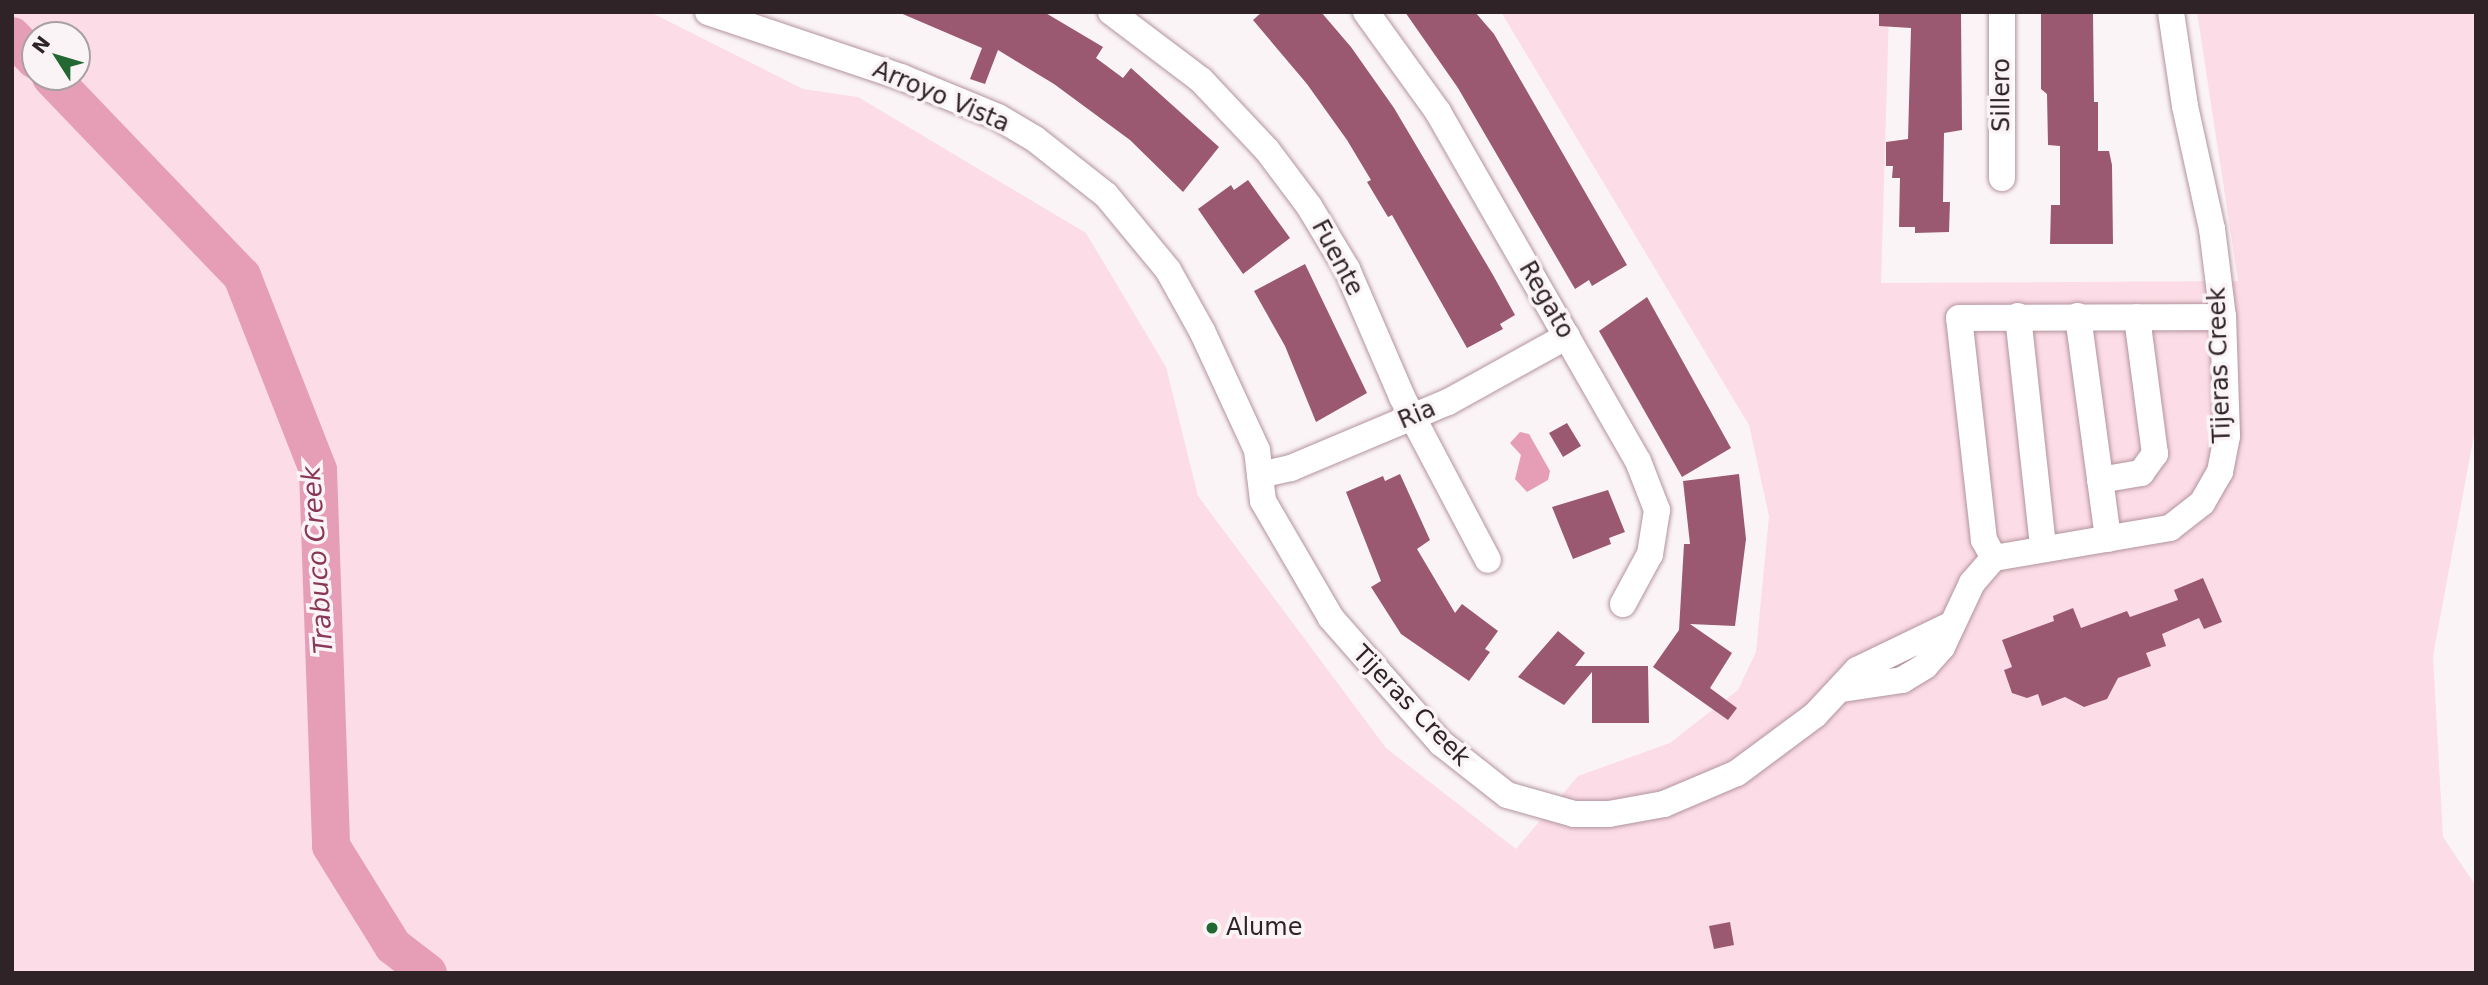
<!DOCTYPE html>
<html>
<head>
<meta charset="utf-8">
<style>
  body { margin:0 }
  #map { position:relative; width:2488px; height:985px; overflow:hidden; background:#fbf4f6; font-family:"DejaVu Sans",sans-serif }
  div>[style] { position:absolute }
  .green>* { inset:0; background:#fcdce6 }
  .water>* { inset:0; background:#e69eb6 }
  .river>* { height:38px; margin:-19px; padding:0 19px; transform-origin:19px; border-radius:19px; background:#e69eb6 }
  .building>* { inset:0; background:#9a5970 }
  .roads { filter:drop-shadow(0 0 2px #b2949d) drop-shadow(0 0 2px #b2949d) }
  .minor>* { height:26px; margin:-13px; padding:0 13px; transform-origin:13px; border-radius:13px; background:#fff }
  .dots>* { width:19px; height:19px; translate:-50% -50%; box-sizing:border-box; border:4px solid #fbf4f6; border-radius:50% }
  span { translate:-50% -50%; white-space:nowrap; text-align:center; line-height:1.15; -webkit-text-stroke:7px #fbf4f6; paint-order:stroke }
  .street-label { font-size:24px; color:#2f2327 }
  .poi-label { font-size:24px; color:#2f2327 }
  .left { translate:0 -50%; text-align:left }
  .water-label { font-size:26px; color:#8a3657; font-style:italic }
  .frame { position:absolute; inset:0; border:14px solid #2f2327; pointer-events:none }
  .north { position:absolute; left:21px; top:21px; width:70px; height:70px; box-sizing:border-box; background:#fbf4f6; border:2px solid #a9a0a3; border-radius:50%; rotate:307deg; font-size:19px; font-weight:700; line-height:28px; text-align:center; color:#2f2327 }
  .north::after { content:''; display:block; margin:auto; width:24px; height:32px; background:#236733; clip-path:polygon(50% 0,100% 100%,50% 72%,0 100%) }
</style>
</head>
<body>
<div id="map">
  <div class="green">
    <i style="clip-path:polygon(evenodd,12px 12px,650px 12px,803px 89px,858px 97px,1086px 233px,1166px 367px,1198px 496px,1386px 748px,1516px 849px,1578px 776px,1670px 743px,1738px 690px,1756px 652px,1769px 516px,1749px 425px,1501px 12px,1889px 12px,1881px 283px,2238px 281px,2197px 12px,2476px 12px,2476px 424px,2433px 656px,2443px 837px,2476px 886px,2476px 973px,12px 973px,12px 12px,35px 35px,77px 35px,77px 77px,35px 77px,35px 35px)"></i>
  </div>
  <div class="water">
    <i style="clip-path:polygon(1520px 432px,1529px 434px,1550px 471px,1548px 480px,1527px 492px,1515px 479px,1521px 455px,1510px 443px)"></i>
  </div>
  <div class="river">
    <i style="left:12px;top:36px;width:33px;rotate:46deg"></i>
    <i style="left:51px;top:77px;width:276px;rotate:46.2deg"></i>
    <i style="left:242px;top:276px;width:208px;rotate:68.6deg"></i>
    <i style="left:318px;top:470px;width:376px;rotate:88deg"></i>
    <i style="left:331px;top:846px;width:118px;rotate:58.2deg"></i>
    <i style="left:393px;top:946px;width:44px;rotate:37.6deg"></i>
  </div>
  <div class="building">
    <i style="clip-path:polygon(898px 12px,1044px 12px,1103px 47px,1096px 58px,1123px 78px,1131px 68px,1219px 147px,1183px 192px,1130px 140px,1054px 84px,998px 50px,985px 84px,970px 79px,982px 48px)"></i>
    <i style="clip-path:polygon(1262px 12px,1321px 12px,1351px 47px,1394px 108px,1493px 275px,1515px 315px,1500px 324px,1503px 329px,1467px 348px,1392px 215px,1388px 217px,1367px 182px,1371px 180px,1347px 140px,1307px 84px,1253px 20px)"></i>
    <i style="clip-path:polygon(1405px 12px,1475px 12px,1494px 34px,1627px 265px,1592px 286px,1589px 280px,1575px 289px,1458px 88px)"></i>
    <i style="clip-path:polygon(1879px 12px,1961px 12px,1962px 130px,1944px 133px,1943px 202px,1950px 202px,1949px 232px,1915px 233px,1915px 227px,1899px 227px,1900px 178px,1892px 178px,1893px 166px,1886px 166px,1886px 142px,1908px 139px,1911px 28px,1879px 26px)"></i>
    <i style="clip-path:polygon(2041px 12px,2093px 12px,2094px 102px,2098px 102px,2098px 151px,2109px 151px,2112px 165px,2113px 244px,2050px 244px,2051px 205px,2060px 205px,2060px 146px,2048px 145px,2047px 94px,2041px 89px)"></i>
    <i style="clip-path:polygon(1248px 180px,1290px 238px,1243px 274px,1198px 209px,1231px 185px,1234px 190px)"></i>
    <i style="clip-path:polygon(1305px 264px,1367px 393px,1316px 422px,1285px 346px,1254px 291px)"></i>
    <i style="clip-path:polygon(1647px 297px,1731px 448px,1682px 477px,1599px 331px)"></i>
    <i style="clip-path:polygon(1567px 423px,1581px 446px,1563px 457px,1549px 433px)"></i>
    <i style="clip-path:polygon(1400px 474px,1430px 540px,1417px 549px,1455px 613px,1462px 604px,1498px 631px,1485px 649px,1490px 652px,1469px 681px,1401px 634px,1371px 587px,1381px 581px,1346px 492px,1383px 476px,1385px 481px)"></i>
    <i style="clip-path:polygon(1739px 474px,1746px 539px,1735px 626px,1690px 624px,1732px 653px,1710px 688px,1737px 708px,1728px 720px,1653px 667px,1679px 630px,1684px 544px,1690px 544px,1683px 481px)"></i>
    <i style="clip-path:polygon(1608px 490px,1625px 532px,1609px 538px,1611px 544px,1573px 559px,1552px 507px)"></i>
    <i style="clip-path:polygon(2203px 578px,2222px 622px,2204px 629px,2199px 618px,2162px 634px,2166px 646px,2146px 653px,2151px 666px,2118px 678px,2107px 699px,2084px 707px,2065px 697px,2042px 706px,2038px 694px,2027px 698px,2012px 693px,2004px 670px,2012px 667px,2002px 640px,2054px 621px,2053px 616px,2073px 608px,2081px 628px,2127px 611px,2130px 617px,2178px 600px,2174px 590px)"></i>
    <i style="clip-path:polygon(1558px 631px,1585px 653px,1575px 666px,1648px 666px,1649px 723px,1592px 723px,1592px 672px,1564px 705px,1518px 677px)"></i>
    <i style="clip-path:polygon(1730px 922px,1734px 945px,1714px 949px,1709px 926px)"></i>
  </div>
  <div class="roads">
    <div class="minor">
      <i style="left:708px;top:12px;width:204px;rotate:18.6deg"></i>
      <i style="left:901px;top:77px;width:105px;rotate:22.4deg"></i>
      <i style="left:998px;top:117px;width:43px;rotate:30.7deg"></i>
      <i style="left:1035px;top:139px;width:90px;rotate:38.3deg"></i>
      <i style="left:1106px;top:195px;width:97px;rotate:50.4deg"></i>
      <i style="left:1168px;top:270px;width:70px;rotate:60.9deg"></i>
      <i style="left:1202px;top:331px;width:131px;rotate:65.2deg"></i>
      <i style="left:1257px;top:450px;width:51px;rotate:83.3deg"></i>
      <i style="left:1263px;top:501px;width:135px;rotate:59.8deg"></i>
      <i style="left:1331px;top:618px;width:167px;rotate:48.7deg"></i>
      <i style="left:1441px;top:743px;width:84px;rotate:38.2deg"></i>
      <i style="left:1507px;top:795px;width:70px;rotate:15.8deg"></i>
      <i style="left:1574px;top:814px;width:35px"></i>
      <i style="left:1609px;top:814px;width:56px;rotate:-10.3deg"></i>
      <i style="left:1664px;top:804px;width:79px;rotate:-23deg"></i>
      <i style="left:1737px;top:773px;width:97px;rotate:-36.6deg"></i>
      <i style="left:1815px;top:715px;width:62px;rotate:-47deg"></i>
      <i style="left:1857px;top:670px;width:106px;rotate:-25.8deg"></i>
      <i style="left:1111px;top:12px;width:113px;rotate:37.1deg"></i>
      <i style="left:1201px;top:80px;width:96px;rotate:46.7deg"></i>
      <i style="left:1267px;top:150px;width:70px;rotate:53.1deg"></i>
      <i style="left:1309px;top:206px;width:74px;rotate:58.9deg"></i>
      <i style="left:1347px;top:269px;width:139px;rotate:66.7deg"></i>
      <i style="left:1402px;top:397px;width:184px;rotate:62.2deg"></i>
      <i style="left:1366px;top:12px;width:123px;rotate:54.2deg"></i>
      <i style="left:1438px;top:112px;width:402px;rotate:60.2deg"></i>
      <i style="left:1638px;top:461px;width:53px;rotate:68.8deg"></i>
      <i style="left:1657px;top:510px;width:45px;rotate:99deg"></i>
      <i style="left:1650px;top:554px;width:57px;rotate:118.4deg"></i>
      <i style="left:2002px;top:178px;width:166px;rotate:-90deg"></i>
      <i style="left:2018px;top:316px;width:232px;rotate:83.8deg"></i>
      <i style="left:2078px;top:316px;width:225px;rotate:82.3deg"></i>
      <i style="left:1260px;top:475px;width:32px;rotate:-13deg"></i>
      <i style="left:1291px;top:468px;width:170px;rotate:-22.8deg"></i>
      <i style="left:1448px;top:402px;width:136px;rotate:-29deg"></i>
      <i style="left:2100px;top:480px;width:42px;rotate:-9.7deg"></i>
      <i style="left:2141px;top:473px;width:24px;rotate:-54deg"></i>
      <i style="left:2155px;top:454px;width:138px;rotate:-97.5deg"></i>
      <i style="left:1994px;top:558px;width:21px;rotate:-119deg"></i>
      <i style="left:1984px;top:540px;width:223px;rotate:-96.4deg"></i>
      <i style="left:1959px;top:318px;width:264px;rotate:-0.2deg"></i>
      <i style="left:1842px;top:689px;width:61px;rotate:-8.5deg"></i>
      <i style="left:1902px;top:680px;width:27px;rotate:-31deg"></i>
      <i style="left:1925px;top:666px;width:25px;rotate:-48deg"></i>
      <i style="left:1942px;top:647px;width:71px;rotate:-64.9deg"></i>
      <i style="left:1972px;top:583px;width:33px;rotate:-49deg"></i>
      <i style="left:1994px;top:558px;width:179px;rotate:-9.7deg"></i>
      <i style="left:2170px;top:528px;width:41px;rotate:-38deg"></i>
      <i style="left:2202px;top:503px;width:36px;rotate:-60deg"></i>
      <i style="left:2220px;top:472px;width:37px;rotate:-79deg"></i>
      <i style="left:2227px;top:436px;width:119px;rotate:-91.9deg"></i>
      <i style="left:2223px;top:317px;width:89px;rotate:-97.1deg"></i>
      <i style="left:2212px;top:229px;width:126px;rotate:-102.4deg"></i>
      <i style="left:2185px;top:106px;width:95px;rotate:-98.5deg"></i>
    </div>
  </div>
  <div class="dots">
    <i style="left:1212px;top:928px;background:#236733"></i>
  </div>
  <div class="street-label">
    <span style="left:2002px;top:95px;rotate:-90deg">Sillero</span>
    <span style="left:941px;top:97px;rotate:23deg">Arroyo Vista</span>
    <span style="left:1337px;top:258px;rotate:62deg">Fuente</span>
    <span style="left:1546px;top:300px;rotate:60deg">Regato</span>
    <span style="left:2220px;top:365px;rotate:-92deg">Tijeras Creek</span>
    <span style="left:1417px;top:415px;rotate:-23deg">Ria</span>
    <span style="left:1411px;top:706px;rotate:46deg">Tijeras Creek</span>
  </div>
  <div class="poi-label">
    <span class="left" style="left:1226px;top:928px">Alume</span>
  </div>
  <div class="water-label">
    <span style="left:318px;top:560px;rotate:-94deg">Trabuco Creek</span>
  </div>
  <div class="frame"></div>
  <div class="north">N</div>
</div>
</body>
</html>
